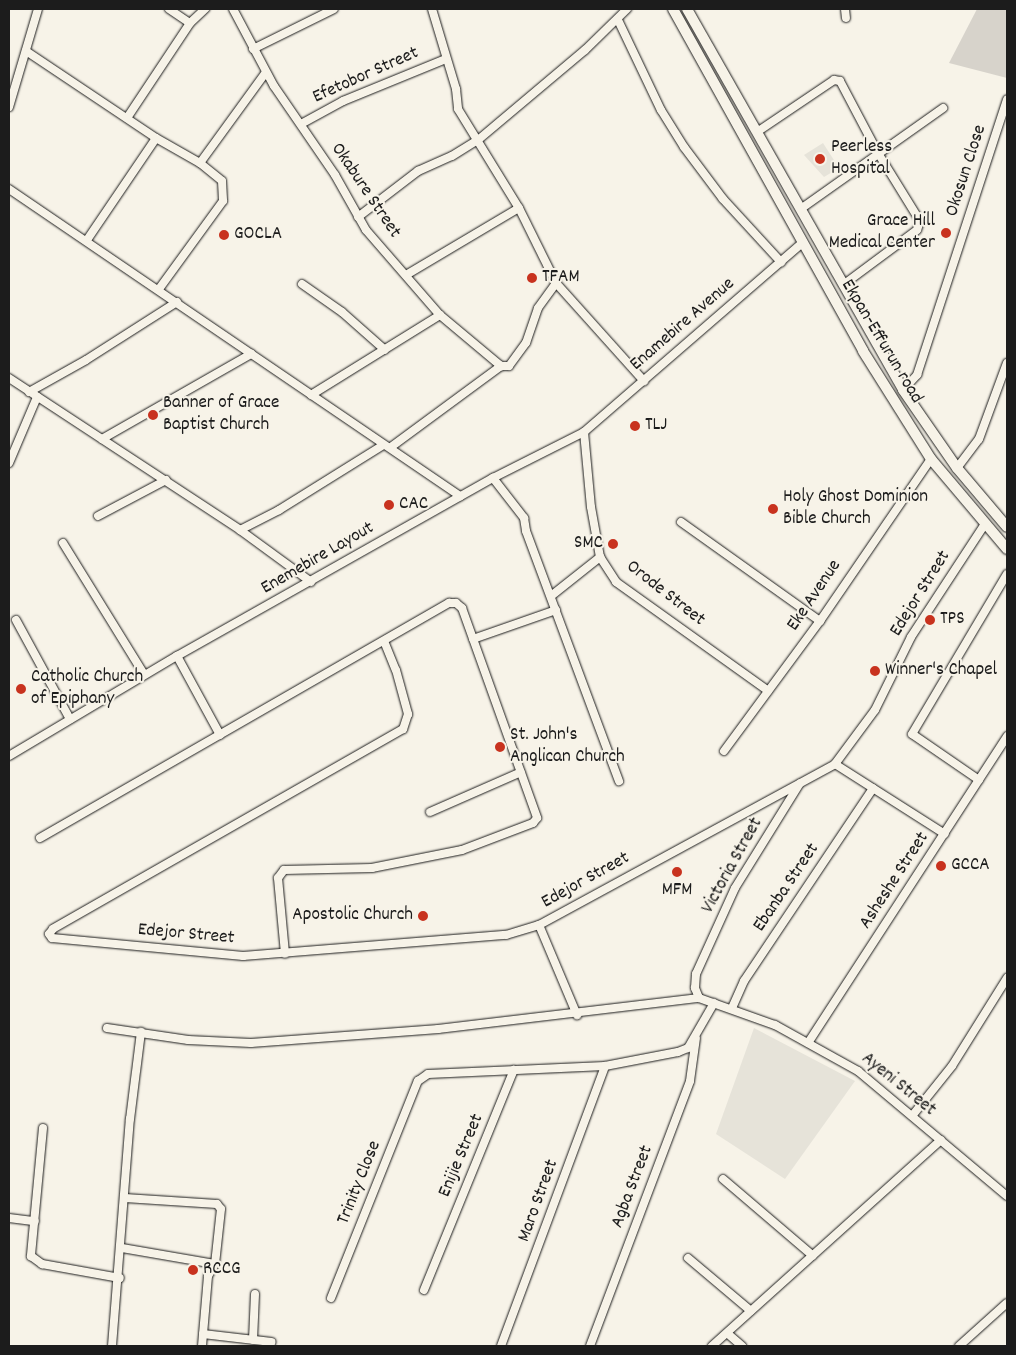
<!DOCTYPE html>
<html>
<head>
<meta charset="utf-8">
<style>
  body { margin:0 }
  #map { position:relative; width:1016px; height:1355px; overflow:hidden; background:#f7f3e8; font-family:Dekko,sans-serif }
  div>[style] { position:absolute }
  .built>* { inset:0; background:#e6e3d9 }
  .green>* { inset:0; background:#d7d3cb }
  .roads { filter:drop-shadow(0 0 1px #1c1c1c) drop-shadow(0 0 1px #1c1c1c) }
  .street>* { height:8px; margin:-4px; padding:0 4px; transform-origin:4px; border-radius:4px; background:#f7f3e8 }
  .secondary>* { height:10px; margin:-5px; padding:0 5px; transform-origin:5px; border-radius:5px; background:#f7f3e8 }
  .dots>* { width:14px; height:14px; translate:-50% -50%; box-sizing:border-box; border:2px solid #f7f3e8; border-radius:50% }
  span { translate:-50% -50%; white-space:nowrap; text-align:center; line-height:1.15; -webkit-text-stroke:4px #f7f3e8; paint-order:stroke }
  .street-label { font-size:19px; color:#1c1c1c }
  .poi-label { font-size:19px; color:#1c1c1c }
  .left { translate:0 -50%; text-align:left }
  .right { translate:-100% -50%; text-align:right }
  .frame { position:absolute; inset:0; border:10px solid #1c1c1c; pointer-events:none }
</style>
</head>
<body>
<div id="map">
  <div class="built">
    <i style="clip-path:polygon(823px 143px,839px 168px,824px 177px,804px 155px)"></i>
    <i style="clip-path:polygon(754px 1028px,855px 1081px,785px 1179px,716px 1134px)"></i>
  </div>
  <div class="green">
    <i style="clip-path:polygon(977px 9px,1007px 9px,1007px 78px,949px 63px)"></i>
  </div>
  <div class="roads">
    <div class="street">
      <i style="left:169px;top:9px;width:25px;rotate:34deg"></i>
      <i style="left:233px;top:9px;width:87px;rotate:62deg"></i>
      <i style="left:274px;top:86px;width:108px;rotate:55.6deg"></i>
      <i style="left:335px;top:175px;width:63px;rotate:60.6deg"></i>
      <i style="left:366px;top:230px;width:113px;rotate:49deg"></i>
      <i style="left:440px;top:315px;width:80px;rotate:39.9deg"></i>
      <i style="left:432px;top:9px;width:84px;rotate:73.3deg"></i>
      <i style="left:456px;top:89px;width:20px;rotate:84deg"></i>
      <i style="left:458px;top:109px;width:116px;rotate:58.4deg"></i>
      <i style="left:519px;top:208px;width:84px;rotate:63.7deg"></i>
      <i style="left:556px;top:283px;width:132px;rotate:48.1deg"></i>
      <i style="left:845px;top:9px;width:9px;rotate:84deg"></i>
      <i style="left:618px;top:20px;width:100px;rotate:64.5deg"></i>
      <i style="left:661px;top:110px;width:44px;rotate:58.1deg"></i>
      <i style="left:684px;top:147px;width:65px;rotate:53.1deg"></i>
      <i style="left:723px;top:199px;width:86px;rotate:47.4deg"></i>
      <i style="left:253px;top:49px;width:90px;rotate:-26.3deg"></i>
      <i style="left:26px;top:51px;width:156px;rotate:33.8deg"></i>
      <i style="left:156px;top:138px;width:51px;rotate:29.6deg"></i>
      <i style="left:200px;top:163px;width:28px;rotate:39deg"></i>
      <i style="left:222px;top:181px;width:20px;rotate:87deg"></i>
      <i style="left:223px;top:201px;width:109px;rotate:126deg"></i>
      <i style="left:9px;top:107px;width:102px;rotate:-73.5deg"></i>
      <i style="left:127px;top:118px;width:114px;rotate:-56.4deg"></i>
      <i style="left:190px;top:23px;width:21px;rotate:-43deg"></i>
      <i style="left:301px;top:124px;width:48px;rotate:-28.7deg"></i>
      <i style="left:343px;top:101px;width:111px;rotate:-22.2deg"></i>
      <i style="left:757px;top:132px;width:93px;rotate:-34deg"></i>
      <i style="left:834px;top:80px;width:6px;rotate:9deg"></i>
      <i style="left:840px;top:81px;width:81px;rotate:62.2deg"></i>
      <i style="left:878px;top:153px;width:80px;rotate:58.3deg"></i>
      <i style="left:920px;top:221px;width:9px;rotate:108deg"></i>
      <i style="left:917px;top:230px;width:92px;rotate:143.4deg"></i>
      <i style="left:200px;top:163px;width:112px;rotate:-54deg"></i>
      <i style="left:9px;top:189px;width:546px;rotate:34.24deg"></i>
      <i style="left:802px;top:208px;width:173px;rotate:-35.3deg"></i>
      <i style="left:358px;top:217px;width:76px;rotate:-37.5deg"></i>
      <i style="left:418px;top:171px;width:37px;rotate:-24deg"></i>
      <i style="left:452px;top:156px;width:31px;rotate:-32deg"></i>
      <i style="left:478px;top:140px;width:140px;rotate:-40.1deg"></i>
      <i style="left:585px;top:50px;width:59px;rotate:-44.3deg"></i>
      <i style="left:87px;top:240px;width:123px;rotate:-55.9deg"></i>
      <i style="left:406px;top:275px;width:131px;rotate:-30.7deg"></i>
      <i style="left:302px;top:284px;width:49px;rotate:35deg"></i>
      <i style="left:342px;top:312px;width:57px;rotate:41.5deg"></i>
      <i style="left:9px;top:378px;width:277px;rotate:33.3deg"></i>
      <i style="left:240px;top:530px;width:88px;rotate:36.2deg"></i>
      <i style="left:903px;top:390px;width:21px;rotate:-47deg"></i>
      <i style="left:917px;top:375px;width:290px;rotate:-71.9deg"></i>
      <i style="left:29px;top:392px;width:65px;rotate:-29.3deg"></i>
      <i style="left:86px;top:360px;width:108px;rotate:-32.5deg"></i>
      <i style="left:311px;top:395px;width:152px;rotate:-31.8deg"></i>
      <i style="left:584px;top:432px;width:75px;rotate:84.7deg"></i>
      <i style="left:591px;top:507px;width:51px;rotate:79.8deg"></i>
      <i style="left:600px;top:557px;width:30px;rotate:57deg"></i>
      <i style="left:616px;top:582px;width:187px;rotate:35.6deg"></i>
      <i style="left:102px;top:439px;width:172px;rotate:-29.7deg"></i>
      <i style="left:391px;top:447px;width:137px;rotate:-36.4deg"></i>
      <i style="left:501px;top:366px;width:8px"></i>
      <i style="left:509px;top:366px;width:29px;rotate:-54deg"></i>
      <i style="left:526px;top:343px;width:37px;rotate:-71deg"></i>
      <i style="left:538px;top:308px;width:31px;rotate:-54deg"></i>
      <i style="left:9px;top:463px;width:72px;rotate:-67deg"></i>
      <i style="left:957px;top:468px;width:36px;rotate:-53deg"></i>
      <i style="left:979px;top:439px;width:81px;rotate:-69.8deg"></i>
      <i style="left:493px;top:478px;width:51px;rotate:52.2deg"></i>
      <i style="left:524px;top:518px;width:13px;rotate:81deg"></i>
      <i style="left:526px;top:531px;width:267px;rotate:69.6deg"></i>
      <i style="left:98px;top:516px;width:77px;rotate:-27.9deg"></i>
      <i style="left:681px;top:522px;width:171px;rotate:35.5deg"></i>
      <i style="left:240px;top:530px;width:44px;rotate:-27.1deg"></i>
      <i style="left:279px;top:510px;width:121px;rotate:-31.9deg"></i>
      <i style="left:63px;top:543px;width:154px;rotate:58.3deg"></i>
      <i style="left:551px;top:596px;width:63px;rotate:-38.5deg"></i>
      <i style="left:16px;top:620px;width:113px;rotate:61.4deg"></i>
      <i style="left:473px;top:639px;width:88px;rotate:-19.3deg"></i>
      <i style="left:384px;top:641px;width:31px;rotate:68deg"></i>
      <i style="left:396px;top:670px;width:46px;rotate:74.7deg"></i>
      <i style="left:408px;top:714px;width:16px;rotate:108deg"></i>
      <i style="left:403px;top:729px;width:403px;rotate:150.3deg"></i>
      <i style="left:53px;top:929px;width:6px;rotate:129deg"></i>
      <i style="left:49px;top:934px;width:5px;rotate:53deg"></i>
      <i style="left:52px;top:938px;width:192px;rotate:5.4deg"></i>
      <i style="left:243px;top:956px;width:264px;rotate:-4.6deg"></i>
      <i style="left:506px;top:935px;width:34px;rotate:-17deg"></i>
      <i style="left:539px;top:925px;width:337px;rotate:-28.5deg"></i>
      <i style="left:835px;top:764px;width:67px;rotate:-53.5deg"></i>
      <i style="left:875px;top:710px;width:81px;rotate:-63.7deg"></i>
      <i style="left:911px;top:637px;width:135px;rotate:-56.8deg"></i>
      <i style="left:177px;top:656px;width:90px;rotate:61.4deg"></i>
      <i style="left:724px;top:751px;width:162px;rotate:-53.6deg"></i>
      <i style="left:820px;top:621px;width:196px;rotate:-55.6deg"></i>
      <i style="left:9px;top:756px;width:196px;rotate:-30.8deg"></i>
      <i style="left:177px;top:656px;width:363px;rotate:-29.4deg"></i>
      <i style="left:493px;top:478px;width:102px;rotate:-26.8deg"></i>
      <i style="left:584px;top:432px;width:290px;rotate:-40.9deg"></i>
      <i style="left:835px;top:764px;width:130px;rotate:32.5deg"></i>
      <i style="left:979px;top:780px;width:81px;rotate:-145.5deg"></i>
      <i style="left:912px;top:734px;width:186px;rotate:-59.3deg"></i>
      <i style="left:430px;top:812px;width:99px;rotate:-23.7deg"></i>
      <i style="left:40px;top:838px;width:472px;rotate:-29.9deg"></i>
      <i style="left:449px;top:603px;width:7px"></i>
      <i style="left:456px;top:603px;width:8px;rotate:40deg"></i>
      <i style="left:462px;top:608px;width:223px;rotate:70.3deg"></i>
      <i style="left:537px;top:818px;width:6px;rotate:129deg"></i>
      <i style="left:533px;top:823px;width:76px;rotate:159.2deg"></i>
      <i style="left:462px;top:850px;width:92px;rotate:168.7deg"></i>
      <i style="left:372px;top:868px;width:88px;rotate:178.7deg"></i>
      <i style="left:284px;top:870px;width:10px;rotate:127deg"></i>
      <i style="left:278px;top:878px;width:76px;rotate:84.7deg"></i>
      <i style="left:539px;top:925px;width:98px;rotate:67.1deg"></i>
      <i style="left:699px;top:998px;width:11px;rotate:-112deg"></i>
      <i style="left:695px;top:988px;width:14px;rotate:-86deg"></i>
      <i style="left:696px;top:974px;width:94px;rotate:-65.6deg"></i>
      <i style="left:735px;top:888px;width:123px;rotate:-58.2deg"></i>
      <i style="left:732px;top:1008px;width:30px;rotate:-66deg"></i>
      <i style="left:744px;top:981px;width:232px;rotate:-56.2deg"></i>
      <i style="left:107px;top:1028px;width:82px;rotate:8.4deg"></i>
      <i style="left:188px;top:1040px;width:63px;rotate:2.7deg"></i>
      <i style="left:251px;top:1043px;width:188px;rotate:-4.3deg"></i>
      <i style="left:438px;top:1029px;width:263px;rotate:-6.8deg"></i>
      <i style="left:699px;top:998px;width:81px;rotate:19.6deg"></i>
      <i style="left:775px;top:1025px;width:95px;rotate:29deg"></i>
      <i style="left:858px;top:1071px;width:194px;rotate:40deg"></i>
      <i style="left:808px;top:1043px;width:366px;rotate:-57deg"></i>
      <i style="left:912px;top:1116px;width:64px;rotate:-51.3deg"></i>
      <i style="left:952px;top:1066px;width:104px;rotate:-58deg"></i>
      <i style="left:43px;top:1128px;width:129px;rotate:95.4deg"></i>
      <i style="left:31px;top:1256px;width:14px;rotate:36deg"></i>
      <i style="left:42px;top:1264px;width:79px;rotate:10.2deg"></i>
      <i style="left:723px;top:1179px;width:118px;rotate:40.5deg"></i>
      <i style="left:125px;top:1198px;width:92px;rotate:3.7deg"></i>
      <i style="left:217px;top:1204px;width:6px;rotate:51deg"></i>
      <i style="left:221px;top:1209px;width:55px;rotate:96.2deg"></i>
      <i style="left:215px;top:1264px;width:14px;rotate:120deg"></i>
      <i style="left:208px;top:1276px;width:70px;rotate:94.9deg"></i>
      <i style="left:9px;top:1218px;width:26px;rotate:7deg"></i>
      <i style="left:122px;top:1248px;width:94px;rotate:9.8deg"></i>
      <i style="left:688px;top:1258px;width:82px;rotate:40.1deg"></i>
      <i style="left:424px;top:1290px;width:238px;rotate:-67.8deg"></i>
      <i style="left:331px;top:1298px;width:234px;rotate:-68.2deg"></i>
      <i style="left:418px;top:1081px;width:12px;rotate:-35deg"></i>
      <i style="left:428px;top:1074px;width:177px;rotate:-2.6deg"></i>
      <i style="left:605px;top:1066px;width:74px;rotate:-10.9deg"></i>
      <i style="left:678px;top:1052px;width:11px;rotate:-22deg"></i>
      <i style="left:688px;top:1048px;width:52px;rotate:-60deg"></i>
      <i style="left:727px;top:1333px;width:20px;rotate:41deg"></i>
      <i style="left:203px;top:1334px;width:69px;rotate:6.6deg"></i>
      <i style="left:253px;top:1340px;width:46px;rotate:-87.5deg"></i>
      <i style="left:112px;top:1346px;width:228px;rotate:-85.5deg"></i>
      <i style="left:130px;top:1119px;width:88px;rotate:-82.8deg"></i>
      <i style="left:501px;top:1346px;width:299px;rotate:-69.6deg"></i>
      <i style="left:590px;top:1346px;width:283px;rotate:-69.3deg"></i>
      <i style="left:690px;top:1081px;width:43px;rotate:-82.1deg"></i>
      <i style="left:712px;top:1346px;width:308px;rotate:-42deg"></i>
      <i style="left:959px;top:1346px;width:64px;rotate:-41.9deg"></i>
    </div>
    <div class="secondary">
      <i style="left:673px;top:9px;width:391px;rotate:60.9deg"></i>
      <i style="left:863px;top:351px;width:128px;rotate:57.8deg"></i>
      <i style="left:931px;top:459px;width:118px;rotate:49.8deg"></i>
      <i style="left:687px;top:9px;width:438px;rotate:60.4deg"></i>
      <i style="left:903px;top:390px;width:95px;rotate:55.3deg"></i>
      <i style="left:957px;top:468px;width:77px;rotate:49.7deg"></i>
    </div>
  </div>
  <div class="dots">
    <i style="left:820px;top:159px;background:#c8321e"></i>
    <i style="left:946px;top:233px;background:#c8321e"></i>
    <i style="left:224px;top:235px;background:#c8321e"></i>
    <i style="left:532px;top:278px;background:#c8321e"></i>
    <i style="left:153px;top:415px;background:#c8321e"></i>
    <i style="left:635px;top:426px;background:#c8321e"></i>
    <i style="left:389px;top:505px;background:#c8321e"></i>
    <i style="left:773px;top:509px;background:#c8321e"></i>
    <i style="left:613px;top:544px;background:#c8321e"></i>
    <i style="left:930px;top:620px;background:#c8321e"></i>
    <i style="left:875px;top:671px;background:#c8321e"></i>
    <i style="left:21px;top:689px;background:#c8321e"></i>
    <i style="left:500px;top:747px;background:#c8321e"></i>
    <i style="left:941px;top:866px;background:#c8321e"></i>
    <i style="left:677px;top:872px;background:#c8321e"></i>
    <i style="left:423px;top:916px;background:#c8321e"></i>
    <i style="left:193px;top:1270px;background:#c8321e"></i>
  </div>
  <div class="street-label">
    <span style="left:366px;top:76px;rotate:-24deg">Efetobor Street</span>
    <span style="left:967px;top:171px;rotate:-72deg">Okosun Close</span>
    <span style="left:365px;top:191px;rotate:56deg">Okabure Street</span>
    <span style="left:683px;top:325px;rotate:-41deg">Enamebire Avenue</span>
    <span style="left:881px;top:342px;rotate:59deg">Ekpan-Effurun road</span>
    <span style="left:318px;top:559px;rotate:-30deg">Enemebire Layout</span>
    <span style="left:665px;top:594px;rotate:38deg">Orode Street</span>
    <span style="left:921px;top:594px;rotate:-58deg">Edejor Street</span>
    <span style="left:815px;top:596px;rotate:-56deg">Eke Avenue</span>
    <span style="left:733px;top:866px;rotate:-61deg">Victoria Street</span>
    <span style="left:586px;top:881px;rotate:-29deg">Edejor Street</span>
    <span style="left:895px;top:881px;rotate:-57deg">Asheshe Street</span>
    <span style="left:787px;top:888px;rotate:-56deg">Ebanba Street</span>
    <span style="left:186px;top:935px;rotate:5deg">Edejor Street</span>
    <span style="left:898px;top:1085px;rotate:39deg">Ayeni Street</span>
    <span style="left:462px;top:1156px;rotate:-67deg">Enijie Street</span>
    <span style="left:360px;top:1183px;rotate:-68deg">Trinity Close</span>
    <span style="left:633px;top:1187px;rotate:-69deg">Agba Street</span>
    <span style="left:539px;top:1201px;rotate:-70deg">Maro Street</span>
  </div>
  <div class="poi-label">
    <span class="left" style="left:831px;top:159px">Peerless<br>Hospital</span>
    <span class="right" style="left:935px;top:233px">Grace Hill<br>Medical Center</span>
    <span class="left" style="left:234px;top:235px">GOCLA</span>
    <span class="left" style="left:542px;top:278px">TFAM</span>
    <span class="left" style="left:163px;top:415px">Banner of Grace<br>Baptist Church</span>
    <span class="left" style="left:645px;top:426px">TLJ</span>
    <span class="left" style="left:783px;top:509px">Holy Ghost Dominion<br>Bible Church</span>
    <span class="left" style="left:399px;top:505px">CAC</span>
    <span class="right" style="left:603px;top:544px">SMC</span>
    <span class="left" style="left:940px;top:620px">TPS</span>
    <span class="left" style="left:885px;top:671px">Winner's Chapel</span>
    <span class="left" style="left:31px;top:689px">Catholic Church<br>of Epiphany</span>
    <span class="left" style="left:510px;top:747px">St. John's<br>Anglican Church</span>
    <span class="left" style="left:951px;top:866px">GCCA</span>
    <span style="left:677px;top:891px">MFM</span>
    <span class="right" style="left:413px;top:916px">Apostolic Church</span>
    <span class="left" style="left:203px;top:1270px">RCCG</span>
  </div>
  <div class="frame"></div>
</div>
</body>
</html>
